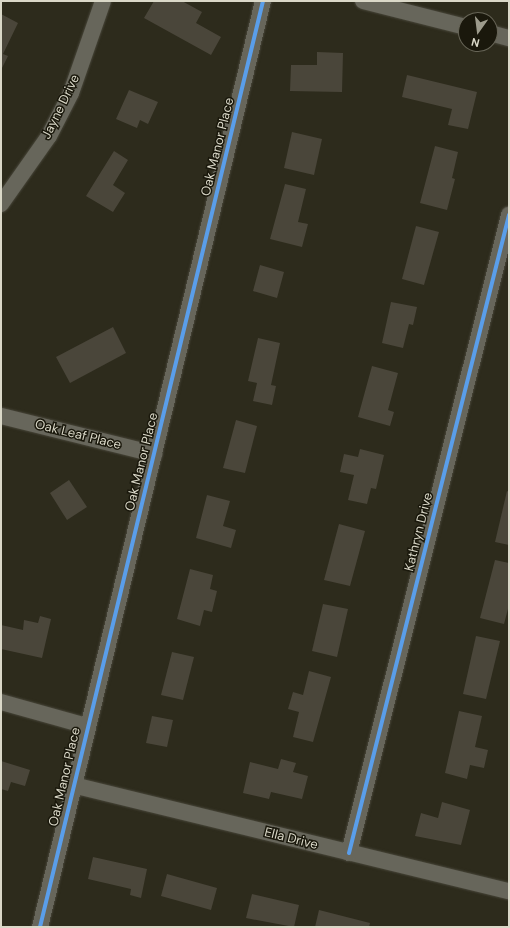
<!DOCTYPE html>
<html>
<head>
<meta charset="utf-8">
<style>
  body { margin:0 }
  #map { position:relative; width:510px; height:928px; overflow:hidden; background:#2d2b1c; font-family:"DM Sans",sans-serif }
  div>[style] { position:absolute }
  .building>* { inset:0; background:#4a463a }
  .roads { filter:drop-shadow(0 0 1px #48463a) drop-shadow(0 0 1px #48463a) }
  .minor>* { height:16px; margin:-8px; padding:0 8px; transform-origin:8px; border-radius:8px; background:#67665b }
  .cycleway>* { height:4px; margin:-2px; padding:0 2px; transform-origin:2px; border-radius:2px; background:#5a9eea }
  span { translate:-50% -50%; white-space:nowrap; text-align:center; line-height:1.15; -webkit-text-stroke:3px #1a180c; paint-order:stroke }
  .street-label { font-size:13px; color:#dad8c8 }
  .frame { position:absolute; inset:0; border:2px solid #dad8c8; pointer-events:none }
  .north { position:absolute; left:458px; top:12px; width:40px; height:40px; box-sizing:border-box; background:#1a180c; border:1px solid #676557; border-radius:50%; rotate:194deg; font-size:11px; font-weight:700; line-height:16px; text-align:center; color:#dad8c8 }
  .north::after { content:''; display:block; margin:auto; width:14px; height:18px; background:#9d9b8c; clip-path:polygon(50% 0,100% 100%,50% 72%,0 100%) }
</style>
</head>
<body>
<div id="map">
  <div class="building">
    <i style="clip-path:polygon(154px 1px,182px 1px,202px 12px,196px 23px,221px 37px,211px 55px,144px 18px)"></i>
    <i style="clip-path:polygon(1px 14px,18px 23px,3px 54px,8px 56px,1px 70px)"></i>
    <i style="clip-path:polygon(317px 52px,343px 53px,342px 92px,290px 91px,291px 65px,317px 65px)"></i>
    <i style="clip-path:polygon(407px 75px,477px 92px,468px 129px,448px 125px,452px 109px,402px 97px)"></i>
    <i style="clip-path:polygon(129px 90px,158px 102px,148px 124px,140px 120px,137px 128px,116px 119px)"></i>
    <i style="clip-path:polygon(292px 132px,322px 139px,314px 175px,284px 168px)"></i>
    <i style="clip-path:polygon(435px 146px,458px 152px,452px 178px,455px 179px,447px 210px,420px 203px)"></i>
    <i style="clip-path:polygon(114px 151px,128px 160px,113px 185px,125px 193px,113px 212px,86px 196px)"></i>
    <i style="clip-path:polygon(285px 184px,306px 189px,298px 222px,308px 224px,302px 247px,270px 239px)"></i>
    <i style="clip-path:polygon(416px 226px,439px 232px,424px 285px,402px 279px)"></i>
    <i style="clip-path:polygon(260px 265px,284px 272px,277px 298px,253px 291px)"></i>
    <i style="clip-path:polygon(391px 302px,417px 307px,413px 325px,409px 324px,403px 348px,382px 343px)"></i>
    <i style="clip-path:polygon(113px 327px,126px 353px,70px 383px,56px 357px)"></i>
    <i style="clip-path:polygon(258px 338px,280px 343px,271px 385px,276px 386px,272px 405px,253px 401px,257px 383px,248px 381px)"></i>
    <i style="clip-path:polygon(372px 366px,398px 373px,388px 410px,394px 412px,390px 426px,358px 417px)"></i>
    <i style="clip-path:polygon(236px 420px,257px 426px,245px 473px,223px 468px)"></i>
    <i style="clip-path:polygon(360px 449px,384px 455px,376px 489px,371px 488px,367px 504px,348px 500px,354px 475px,340px 472px,344px 454px,358px 457px)"></i>
    <i style="clip-path:polygon(69px 480px,87px 507px,67px 520px,50px 493px)"></i>
    <i style="clip-path:polygon(507px 491px,509px 492px,509px 545px,495px 542px)"></i>
    <i style="clip-path:polygon(207px 495px,230px 501px,223px 526px,236px 530px,231px 548px,196px 538px)"></i>
    <i style="clip-path:polygon(339px 524px,365px 531px,350px 586px,324px 580px)"></i>
    <i style="clip-path:polygon(495px 560px,509px 563px,509px 605px,504px 624px,480px 618px)"></i>
    <i style="clip-path:polygon(190px 569px,213px 575px,210px 589px,217px 591px,212px 612px,204px 610px,200px 626px,177px 619px)"></i>
    <i style="clip-path:polygon(323px 604px,348px 609px,337px 657px,312px 651px)"></i>
    <i style="clip-path:polygon(40px 616px,51px 619px,42px 658px,1px 649px,1px 625px,23px 630px,24px 620px,38px 623px)"></i>
    <i style="clip-path:polygon(476px 636px,500px 641px,486px 699px,463px 694px)"></i>
    <i style="clip-path:polygon(172px 652px,194px 657px,183px 700px,161px 695px)"></i>
    <i style="clip-path:polygon(309px 671px,331px 677px,313px 742px,293px 737px,299px 712px,288px 709px,293px 692px,303px 695px)"></i>
    <i style="clip-path:polygon(459px 711px,482px 716px,475px 747px,488px 750px,484px 768px,470px 765px,467px 779px,445px 773px)"></i>
    <i style="clip-path:polygon(152px 716px,173px 720px,167px 747px,146px 743px)"></i>
    <i style="clip-path:polygon(281px 759px,296px 763px,293px 772px,308px 776px,302px 799px,271px 792px,269px 799px,243px 793px,250px 762px,278px 769px)"></i>
    <i style="clip-path:polygon(1px 761px,30px 770px,25px 786px,11px 782px,8px 791px,1px 789px)"></i>
    <i style="clip-path:polygon(442px 802px,470px 810px,461px 845px,415px 836px,421px 813px,438px 818px)"></i>
    <i style="clip-path:polygon(93px 857px,147px 869px,141px 898px,130px 895px,131px 889px,88px 879px)"></i>
    <i style="clip-path:polygon(167px 874px,217px 888px,211px 910px,161px 896px)"></i>
    <i style="clip-path:polygon(252px 894px,299px 905px,294px 927px,246px 918px)"></i>
    <i style="clip-path:polygon(319px 910px,370px 923px,369px 927px,315px 927px)"></i>
  </div>
  <div class="roads">
    <div class="minor">
      <i style="left:363px;top:1px;width:106px;rotate:14.2deg"></i>
      <i style="left:490px;top:33px;width:20px;rotate:15deg"></i>
      <i style="left:1px;top:204px;width:83px;rotate:-54.8deg"></i>
      <i style="left:49px;top:136px;width:48px;rotate:-62.9deg"></i>
      <i style="left:71px;top:93px;width:97px;rotate:-70.8deg"></i>
      <i style="left:1px;top:416px;width:158px;rotate:13.9deg"></i>
      <i style="left:1px;top:702px;width:89px;rotate:15.6deg"></i>
      <i style="left:73px;top:785px;width:449px;rotate:13.7deg"></i>
      <i style="left:349px;top:853px;width:658px;rotate:-75.92deg"></i>
      <i style="left:40px;top:927px;width:952px;rotate:-76.46deg"></i>
    </div>
  </div>
  <div class="cycleway">
    <i style="left:349px;top:853px;width:658px;rotate:-75.92deg"></i>
    <i style="left:40px;top:927px;width:952px;rotate:-76.46deg"></i>
  </div>
  <div class="street-label">
    <span style="left:61px;top:107px;rotate:-64deg">Jayne Drive</span>
    <span style="left:218px;top:147px;rotate:-76deg">Oak Manor Place</span>
    <span style="left:78px;top:435px;rotate:14deg">Oak Leaf Place</span>
    <span style="left:142px;top:462px;rotate:-76deg">Oak Manor Place</span>
    <span style="left:419px;top:532px;rotate:-76deg">Kathryn Drive</span>
    <span style="left:65px;top:777px;rotate:-77deg">Oak Manor Place</span>
    <span style="left:291px;top:839px;rotate:14deg">Ella Drive</span>
  </div>
  <div class="frame"></div>
  <div class="north">N</div>
</div>
</body>
</html>
